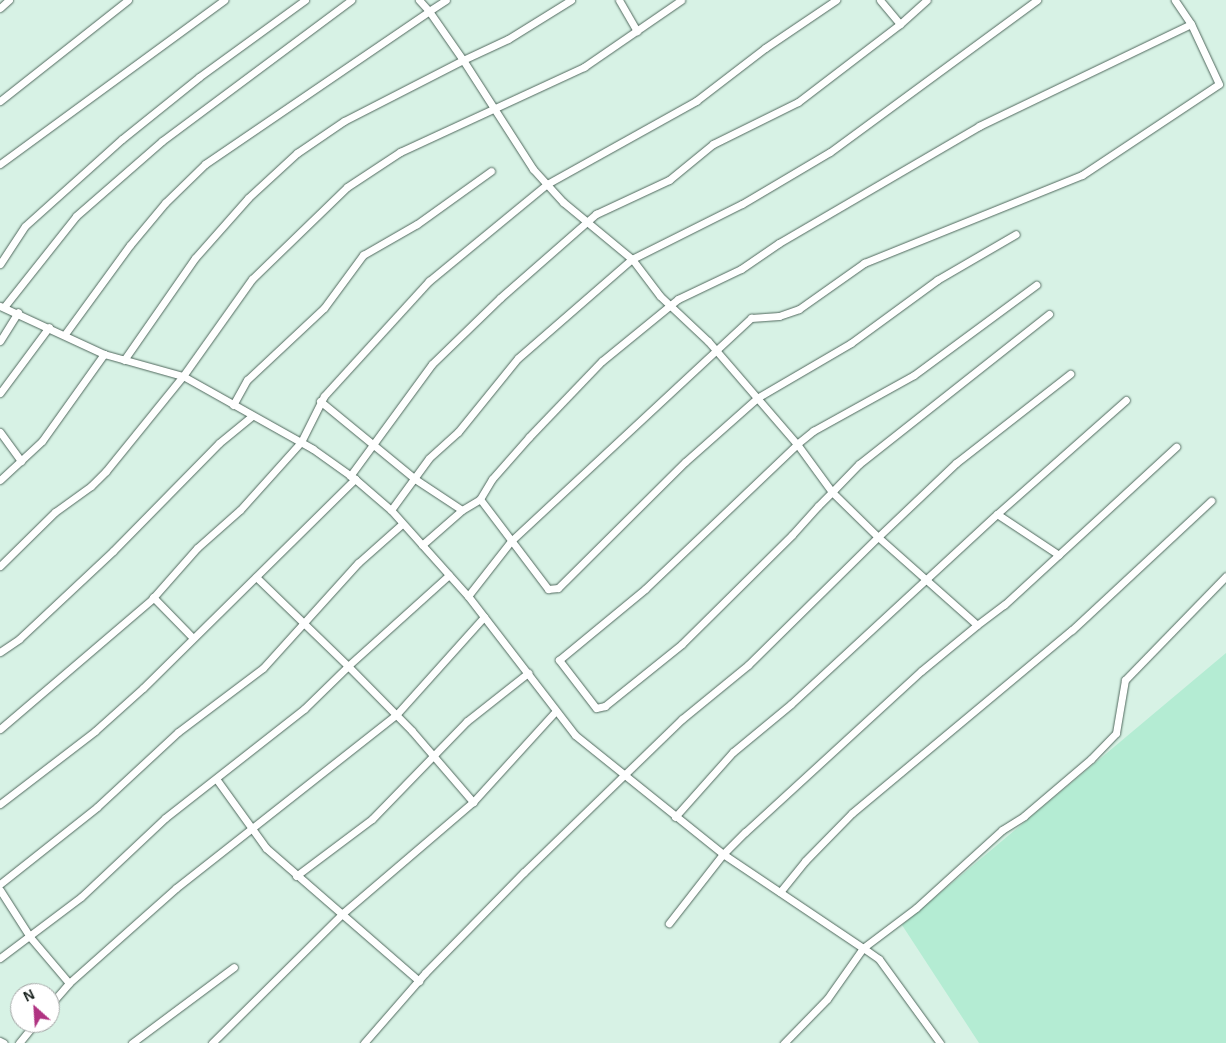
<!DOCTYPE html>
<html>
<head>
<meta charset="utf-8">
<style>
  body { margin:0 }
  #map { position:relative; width:1226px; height:1043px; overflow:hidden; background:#d7f2e5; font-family:Arial,sans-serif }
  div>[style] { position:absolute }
  .green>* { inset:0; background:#b4ecd3 }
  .roads { filter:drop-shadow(0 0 1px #50685d) drop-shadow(0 0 1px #50685d) }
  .minor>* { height:7px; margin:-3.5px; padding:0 3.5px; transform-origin:3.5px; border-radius:3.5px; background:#fff }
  span { translate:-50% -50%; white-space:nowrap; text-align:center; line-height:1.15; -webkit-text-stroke:4.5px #fff; paint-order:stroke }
  .north { position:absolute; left:10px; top:983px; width:50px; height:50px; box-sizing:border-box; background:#fff; border:1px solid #a3a6a5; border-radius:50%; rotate:334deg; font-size:14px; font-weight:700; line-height:20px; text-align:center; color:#18211d }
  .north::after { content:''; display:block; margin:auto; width:18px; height:22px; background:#b03382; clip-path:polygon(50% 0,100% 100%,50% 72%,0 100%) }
</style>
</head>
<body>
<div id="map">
  <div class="green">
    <i style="clip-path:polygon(1226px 653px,1226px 1043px,979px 1043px,902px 925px)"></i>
  </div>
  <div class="roads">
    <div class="minor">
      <i style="left:571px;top:0;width:74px;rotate:148.2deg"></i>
      <i style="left:508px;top:39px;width:50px;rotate:155deg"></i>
      <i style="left:463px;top:60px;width:130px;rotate:57.3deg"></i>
      <i style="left:533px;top:169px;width:45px;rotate:47.7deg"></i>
      <i style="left:563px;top:202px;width:89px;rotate:39.6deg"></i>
      <i style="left:632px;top:259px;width:46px;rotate:52.9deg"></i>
      <i style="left:660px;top:296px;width:66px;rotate:43.2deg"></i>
      <i style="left:708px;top:341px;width:136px;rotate:49.2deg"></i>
      <i style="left:797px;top:444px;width:21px;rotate:-39deg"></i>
      <i style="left:813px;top:431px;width:115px;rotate:-29deg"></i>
      <i style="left:914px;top:375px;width:152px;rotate:-36.4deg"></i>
      <i style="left:619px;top:0;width:36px;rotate:60deg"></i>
      <i style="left:0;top:8px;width:12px;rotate:-42deg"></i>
      <i style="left:900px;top:24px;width:36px;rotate:-42deg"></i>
      <i style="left:0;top:101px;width:163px;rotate:-38.3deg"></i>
      <i style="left:0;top:164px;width:278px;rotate:-36.2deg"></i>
      <i style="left:0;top:264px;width:45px;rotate:-56.7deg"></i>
      <i style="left:25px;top:226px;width:130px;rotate:-41.9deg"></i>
      <i style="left:122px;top:139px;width:99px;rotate:-38.8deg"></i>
      <i style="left:199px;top:77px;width:131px;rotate:-36deg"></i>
      <i style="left:0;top:306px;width:115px;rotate:24.8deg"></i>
      <i style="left:104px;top:354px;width:82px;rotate:15.6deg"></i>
      <i style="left:183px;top:376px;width:149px;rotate:29.3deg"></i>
      <i style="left:313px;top:449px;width:52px;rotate:35.5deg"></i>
      <i style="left:355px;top:479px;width:48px;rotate:40.7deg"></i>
      <i style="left:391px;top:510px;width:115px;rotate:48.2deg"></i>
      <i style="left:468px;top:596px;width:175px;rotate:52.4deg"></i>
      <i style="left:575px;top:735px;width:190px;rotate:38.8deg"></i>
      <i style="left:723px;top:854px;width:169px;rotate:33.9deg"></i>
      <i style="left:863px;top:948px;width:62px;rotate:125.2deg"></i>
      <i style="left:827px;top:999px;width:62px;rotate:134.3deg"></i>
      <i style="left:4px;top:307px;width:116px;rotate:-51.6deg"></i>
      <i style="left:76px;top:216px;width:114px;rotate:-41.1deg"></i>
      <i style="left:162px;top:141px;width:236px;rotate:-36.7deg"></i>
      <i style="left:1049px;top:314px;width:242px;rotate:141.7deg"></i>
      <i style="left:859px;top:464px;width:39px;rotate:134deg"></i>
      <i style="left:832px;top:492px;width:20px;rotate:135deg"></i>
      <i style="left:818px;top:506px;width:39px;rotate:132deg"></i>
      <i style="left:792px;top:535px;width:155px;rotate:135.3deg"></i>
      <i style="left:682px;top:644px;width:99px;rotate:141.2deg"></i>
      <i style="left:605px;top:706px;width:9px;rotate:167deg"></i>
      <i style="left:596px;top:708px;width:61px;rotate:-127.6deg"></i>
      <i style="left:559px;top:660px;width:112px;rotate:-39.5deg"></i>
      <i style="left:645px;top:589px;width:210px;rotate:-43.6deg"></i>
      <i style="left:797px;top:444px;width:59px;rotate:53.9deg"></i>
      <i style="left:832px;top:492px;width:64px;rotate:44.4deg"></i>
      <i style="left:878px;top:537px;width:108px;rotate:-43.5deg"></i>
      <i style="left:956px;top:463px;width:145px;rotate:-38deg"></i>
      <i style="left:65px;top:334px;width:110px;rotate:-53.9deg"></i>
      <i style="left:130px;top:245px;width:55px;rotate:-50.2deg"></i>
      <i style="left:165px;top:203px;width:56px;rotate:-44.3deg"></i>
      <i style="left:205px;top:164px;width:271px;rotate:-34.3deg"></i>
      <i style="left:429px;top:11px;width:15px;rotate:-132deg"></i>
      <i style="left:0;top:341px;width:34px;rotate:-58deg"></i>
      <i style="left:124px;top:360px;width:124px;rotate:-55.2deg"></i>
      <i style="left:195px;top:258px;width:80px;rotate:-48.5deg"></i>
      <i style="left:248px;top:198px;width:67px;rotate:-42.6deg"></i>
      <i style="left:297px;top:153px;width:57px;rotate:-34.2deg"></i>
      <i style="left:344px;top:121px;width:134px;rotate:-27.1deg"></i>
      <i style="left:463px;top:60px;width:60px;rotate:-124.8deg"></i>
      <i style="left:429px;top:11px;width:20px;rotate:-33deg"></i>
      <i style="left:0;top:393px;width:82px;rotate:-53.4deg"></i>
      <i style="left:320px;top:401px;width:123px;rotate:39.4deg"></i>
      <i style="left:415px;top:479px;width:56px;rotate:33.4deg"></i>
      <i style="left:462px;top:510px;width:21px;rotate:-31deg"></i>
      <i style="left:480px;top:499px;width:23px;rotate:-59deg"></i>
      <i style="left:492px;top:479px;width:56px;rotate:-48.6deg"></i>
      <i style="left:529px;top:437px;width:105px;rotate:-46.2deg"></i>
      <i style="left:602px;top:361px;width:98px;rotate:-39.2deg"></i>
      <i style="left:678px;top:299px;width:70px;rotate:-25.5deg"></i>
      <i style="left:741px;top:269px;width:46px;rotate:-34.4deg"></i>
      <i style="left:779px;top:243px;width:232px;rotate:-30.3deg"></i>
      <i style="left:979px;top:126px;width:235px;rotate:-25.7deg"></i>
      <i style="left:233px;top:405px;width:29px;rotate:-61deg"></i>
      <i style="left:247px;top:380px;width:105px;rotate:-43.1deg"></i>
      <i style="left:324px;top:308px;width:66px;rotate:-53.7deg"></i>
      <i style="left:363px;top:255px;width:62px;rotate:-29.9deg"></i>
      <i style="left:417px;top:224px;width:91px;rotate:-35.6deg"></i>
      <i style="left:0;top:432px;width:36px;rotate:54deg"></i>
      <i style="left:350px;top:476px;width:139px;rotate:-53.8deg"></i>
      <i style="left:432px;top:364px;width:95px;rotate:-44.1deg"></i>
      <i style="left:500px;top:298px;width:128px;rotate:-41.2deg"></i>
      <i style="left:596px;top:214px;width:81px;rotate:-25deg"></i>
      <i style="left:669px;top:180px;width:57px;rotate:-39.3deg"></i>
      <i style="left:713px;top:144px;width:95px;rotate:-26.3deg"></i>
      <i style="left:798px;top:102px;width:128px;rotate:-37.4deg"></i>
      <i style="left:900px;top:24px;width:31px;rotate:-130deg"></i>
      <i style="left:0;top:480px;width:57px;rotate:-42.9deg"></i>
      <i style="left:42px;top:441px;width:107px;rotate:-54.5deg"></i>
      <i style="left:480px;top:499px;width:113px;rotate:52.9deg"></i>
      <i style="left:548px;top:589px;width:10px;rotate:-6deg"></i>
      <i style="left:558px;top:588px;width:179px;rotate:-44.8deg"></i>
      <i style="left:685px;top:462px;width:96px;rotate:-41.6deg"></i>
      <i style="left:757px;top:398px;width:109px;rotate:-30.3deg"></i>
      <i style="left:851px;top:343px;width:107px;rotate:-36.2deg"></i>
      <i style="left:937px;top:280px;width:91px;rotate:-30.2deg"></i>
      <i style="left:391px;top:510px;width:64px;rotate:-53.8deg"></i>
      <i style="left:429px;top:458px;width:39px;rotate:-42deg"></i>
      <i style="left:458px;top:432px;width:95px;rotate:-51deg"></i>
      <i style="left:518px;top:358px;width:151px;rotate:-41deg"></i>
      <i style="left:632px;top:259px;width:123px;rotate:-26.6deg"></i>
      <i style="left:742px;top:204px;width:102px;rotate:-30.6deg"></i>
      <i style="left:830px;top:152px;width:257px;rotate:-36.3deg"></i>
      <i style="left:997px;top:514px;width:172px;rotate:-41.5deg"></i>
      <i style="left:422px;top:545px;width:53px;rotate:-41.2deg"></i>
      <i style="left:0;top:566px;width:77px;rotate:-44.5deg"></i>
      <i style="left:55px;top:512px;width:44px;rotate:-35.8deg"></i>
      <i style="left:91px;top:486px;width:21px;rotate:-45deg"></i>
      <i style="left:106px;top:471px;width:122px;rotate:-51deg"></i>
      <i style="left:183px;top:376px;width:119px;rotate:-54.6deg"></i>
      <i style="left:252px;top:279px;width:132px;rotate:-44.1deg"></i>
      <i style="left:347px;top:187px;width:64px;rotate:-33.4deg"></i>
      <i style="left:400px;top:152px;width:203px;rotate:-24.8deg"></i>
      <i style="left:584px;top:67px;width:118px;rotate:-34.6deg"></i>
      <i style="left:449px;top:575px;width:136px;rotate:138deg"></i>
      <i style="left:348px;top:666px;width:91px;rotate:45.4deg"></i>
      <i style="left:412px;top:731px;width:94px;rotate:49.3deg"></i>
      <i style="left:473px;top:802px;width:122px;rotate:-47.7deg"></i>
      <i style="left:468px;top:596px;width:70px;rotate:-52deg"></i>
      <i style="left:511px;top:541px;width:328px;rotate:-42.9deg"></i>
      <i style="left:751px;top:318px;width:28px;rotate:-4deg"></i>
      <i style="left:779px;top:316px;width:21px;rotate:-19deg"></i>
      <i style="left:799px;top:309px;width:80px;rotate:-35.3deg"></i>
      <i style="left:864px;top:263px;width:235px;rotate:-22deg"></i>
      <i style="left:1082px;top:175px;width:164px;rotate:-33.6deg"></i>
      <i style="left:1219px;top:84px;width:66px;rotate:-115deg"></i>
      <i style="left:1191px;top:24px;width:29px;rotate:-124deg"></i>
      <i style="left:153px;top:597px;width:56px;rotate:45.7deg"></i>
      <i style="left:977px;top:625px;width:34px;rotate:-37deg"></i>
      <i style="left:1004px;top:605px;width:234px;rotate:-42.6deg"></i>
      <i style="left:0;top:652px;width:23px;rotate:-34deg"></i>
      <i style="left:19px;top:639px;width:129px;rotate:-43.1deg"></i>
      <i style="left:113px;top:551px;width:151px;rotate:-45.5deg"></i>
      <i style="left:219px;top:443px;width:43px;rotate:-39.3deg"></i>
      <i style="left:0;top:729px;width:200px;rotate:-40.5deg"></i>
      <i style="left:152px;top:599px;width:68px;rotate:-48.6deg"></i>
      <i style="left:197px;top:548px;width:57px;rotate:-41.5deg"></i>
      <i style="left:240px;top:510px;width:91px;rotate:-48.1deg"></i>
      <i style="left:301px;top:442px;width:51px;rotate:-63.4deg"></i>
      <i style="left:324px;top:396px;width:156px;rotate:-47.6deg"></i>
      <i style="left:429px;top:281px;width:153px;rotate:-39.4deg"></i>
      <i style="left:547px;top:184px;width:171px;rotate:-29.1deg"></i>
      <i style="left:696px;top:101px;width:87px;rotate:-37.5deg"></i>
      <i style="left:765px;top:48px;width:86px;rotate:-34.1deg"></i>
      <i style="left:217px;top:780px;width:84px;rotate:54.2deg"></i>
      <i style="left:266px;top:848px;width:203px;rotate:41deg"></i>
      <i style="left:0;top:804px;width:120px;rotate:-37.5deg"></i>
      <i style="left:95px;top:731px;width:64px;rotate:-41.9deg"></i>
      <i style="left:143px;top:688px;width:298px;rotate:-44.6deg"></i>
      <i style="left:675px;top:817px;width:87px;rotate:-48.3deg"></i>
      <i style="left:733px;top:752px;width:75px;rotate:-39.6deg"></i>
      <i style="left:791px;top:704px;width:280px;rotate:-42.7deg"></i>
      <i style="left:997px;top:514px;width:74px;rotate:33.5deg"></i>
      <i style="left:296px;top:876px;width:95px;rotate:-36.9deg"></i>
      <i style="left:372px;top:819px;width:136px;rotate:-45.9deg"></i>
      <i style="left:467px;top:721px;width:78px;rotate:-38.2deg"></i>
      <i style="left:0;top:884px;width:124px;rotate:-38.4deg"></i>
      <i style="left:97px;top:807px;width:110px;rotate:-42.8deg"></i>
      <i style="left:178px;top:732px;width:106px;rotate:-37deg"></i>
      <i style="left:263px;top:668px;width:142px;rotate:-47.9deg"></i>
      <i style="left:358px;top:563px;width:59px;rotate:-41.6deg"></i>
      <i style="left:0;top:890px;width:56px;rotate:57.4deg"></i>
      <i style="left:30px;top:937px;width:60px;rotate:49.7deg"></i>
      <i style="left:69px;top:983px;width:143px;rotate:-41.6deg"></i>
      <i style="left:176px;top:888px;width:280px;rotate:-38.2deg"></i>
      <i style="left:396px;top:715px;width:132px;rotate:-48.1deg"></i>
      <i style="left:780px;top:892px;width:40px;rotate:-51deg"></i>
      <i style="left:805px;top:861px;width:67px;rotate:-45.6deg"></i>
      <i style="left:852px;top:813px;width:286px;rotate:-39.8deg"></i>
      <i style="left:1072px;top:630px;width:190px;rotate:-42.9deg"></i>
      <i style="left:0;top:958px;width:101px;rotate:-37deg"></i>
      <i style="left:81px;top:897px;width:115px;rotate:-43.2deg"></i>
      <i style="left:165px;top:818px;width:177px;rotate:-38.1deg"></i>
      <i style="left:304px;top:709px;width:62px;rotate:-44.3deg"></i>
      <i style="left:348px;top:666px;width:128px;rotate:-135.9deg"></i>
      <i style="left:50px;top:1005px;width:29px;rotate:-49deg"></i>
      <i style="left:0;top:1041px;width:4px;rotate:27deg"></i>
      <i style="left:19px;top:1043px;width:26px;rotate:-51deg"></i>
      <i style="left:132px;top:1043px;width:127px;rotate:-36.7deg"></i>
      <i style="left:212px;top:1043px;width:185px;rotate:-44.8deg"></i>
      <i style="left:343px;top:913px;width:171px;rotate:-40.5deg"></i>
      <i style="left:364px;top:1043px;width:93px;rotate:-48.9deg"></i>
      <i style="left:425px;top:973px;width:141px;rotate:-45.6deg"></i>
      <i style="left:524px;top:872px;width:220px;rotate:-44.1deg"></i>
      <i style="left:682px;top:719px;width:85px;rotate:-39.3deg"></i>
      <i style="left:748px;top:665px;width:182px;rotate:-44.6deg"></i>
      <i style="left:878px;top:537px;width:132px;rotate:41.6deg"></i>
      <i style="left:977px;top:625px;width:72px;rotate:140.6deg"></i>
      <i style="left:921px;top:671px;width:239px;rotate:137.5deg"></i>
      <i style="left:745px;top:832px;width:31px;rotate:135deg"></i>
      <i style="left:723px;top:854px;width:88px;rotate:128deg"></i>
      <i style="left:940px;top:1043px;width:104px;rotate:-126deg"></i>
      <i style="left:879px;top:959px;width:19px;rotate:-145deg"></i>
      <i style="left:863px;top:948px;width:66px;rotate:-37deg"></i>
      <i style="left:916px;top:908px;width:116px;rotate:-42.2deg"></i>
      <i style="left:1002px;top:830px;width:26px;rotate:-32deg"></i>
      <i style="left:1024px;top:816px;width:88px;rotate:-40.4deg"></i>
      <i style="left:1091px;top:759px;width:36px;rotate:-46deg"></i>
      <i style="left:1116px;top:733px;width:54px;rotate:-80.4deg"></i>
      <i style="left:1125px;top:680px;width:145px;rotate:-45.8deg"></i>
    </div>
  </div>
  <div class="north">N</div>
</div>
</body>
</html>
